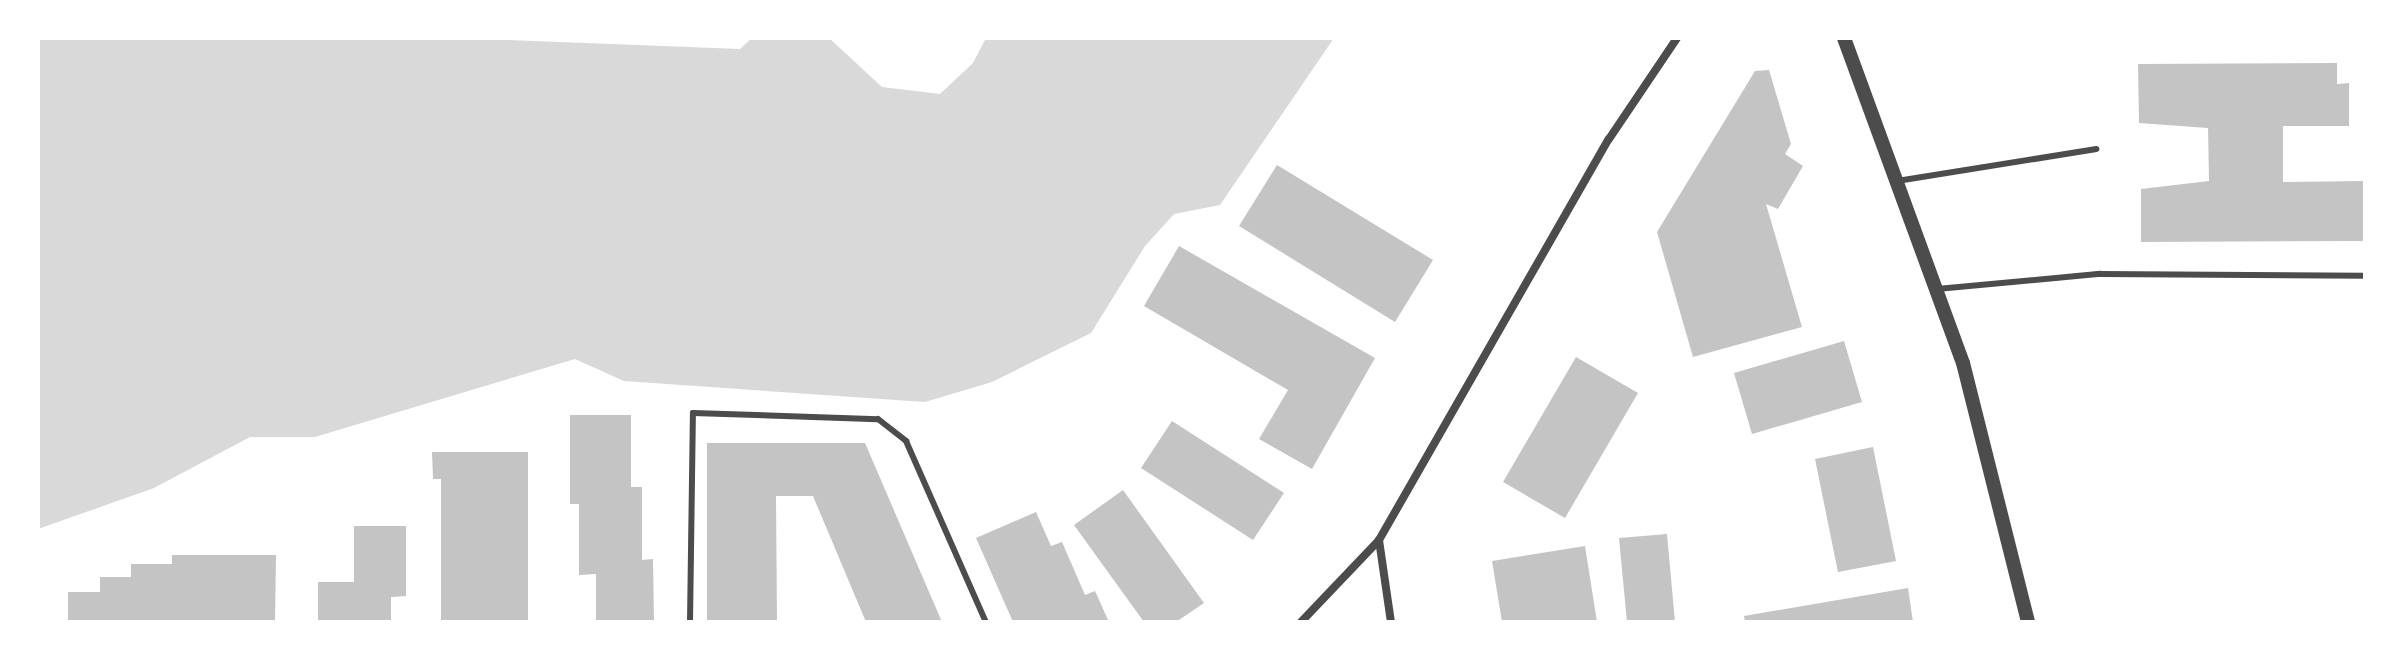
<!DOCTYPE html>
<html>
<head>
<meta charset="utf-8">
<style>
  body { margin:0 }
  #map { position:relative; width:2403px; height:660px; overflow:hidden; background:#fff; font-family:"Work Sans",sans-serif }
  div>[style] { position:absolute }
  .water>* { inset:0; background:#d9d9d9 }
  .building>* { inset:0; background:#c4c4c4 }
  .service>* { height:6px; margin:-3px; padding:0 3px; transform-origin:3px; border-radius:3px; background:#4c4c4c }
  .minor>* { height:8px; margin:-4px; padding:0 4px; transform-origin:4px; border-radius:4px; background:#4c4c4c }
  .tertiary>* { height:14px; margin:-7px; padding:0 7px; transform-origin:7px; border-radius:7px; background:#4c4c4c }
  span { translate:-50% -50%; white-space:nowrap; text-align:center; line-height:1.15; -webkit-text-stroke:7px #fff; paint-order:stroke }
  .frame { position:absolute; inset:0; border:40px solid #fff; pointer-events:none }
</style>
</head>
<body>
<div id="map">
  <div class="water">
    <i style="clip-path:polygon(38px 38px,458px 38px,740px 49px,752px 38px,829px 38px,882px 87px,940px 94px,973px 63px,986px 38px,1334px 38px,1220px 205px,1174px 214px,1145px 246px,1091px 333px,992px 382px,925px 402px,624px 381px,575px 359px,315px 437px,250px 437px,154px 488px,38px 529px)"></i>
  </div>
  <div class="building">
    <i style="clip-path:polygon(2337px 63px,2337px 84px,2349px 83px,2349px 126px,2283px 126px,2283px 182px,2365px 181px,2365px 241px,2141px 242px,2141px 189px,2209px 181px,2208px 128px,2139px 123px,2138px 64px)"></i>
    <i style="clip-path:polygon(1769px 70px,1791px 144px,1785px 154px,1803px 166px,1778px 209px,1766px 204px,1802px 327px,1693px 357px,1657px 232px,1755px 71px)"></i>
    <i style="clip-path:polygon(1277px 165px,1433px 260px,1395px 322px,1239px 226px)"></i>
    <i style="clip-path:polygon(1179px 246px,1375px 358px,1312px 469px,1259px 439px,1288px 390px,1144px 306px)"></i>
    <i style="clip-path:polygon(1844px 341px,1862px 402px,1752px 434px,1734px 373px)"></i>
    <i style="clip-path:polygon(1576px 357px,1638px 393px,1565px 518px,1503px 482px)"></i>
    <i style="clip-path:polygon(570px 415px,631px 415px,631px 487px,642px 487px,642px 560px,653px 559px,654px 622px,596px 622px,596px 574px,579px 575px,579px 504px,570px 504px)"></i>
    <i style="clip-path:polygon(1172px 421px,1284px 493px,1253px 540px,1141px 468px)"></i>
    <i style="clip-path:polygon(707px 443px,865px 443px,942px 622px,866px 622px,813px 496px,776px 496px,777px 622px,707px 622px)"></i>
    <i style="clip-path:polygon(1873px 447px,1896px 561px,1838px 572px,1815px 459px)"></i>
    <i style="clip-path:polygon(432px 452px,528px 452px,528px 622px,441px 622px,441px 479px,433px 479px)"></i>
    <i style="clip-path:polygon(1123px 490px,1204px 603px,1176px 622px,1144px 622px,1074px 525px)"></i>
    <i style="clip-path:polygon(1036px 512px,1051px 546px,1062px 542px,1085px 595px,1095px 591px,1109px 622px,1013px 622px,976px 538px)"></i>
    <i style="clip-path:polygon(354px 526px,406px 526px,406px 596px,391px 597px,391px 622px,318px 622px,318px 582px,354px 582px)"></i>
    <i style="clip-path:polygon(1667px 534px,1675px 622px,1627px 622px,1619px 538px)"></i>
    <i style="clip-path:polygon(1585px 546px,1597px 622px,1502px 622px,1492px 561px)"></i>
    <i style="clip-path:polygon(172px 555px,276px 555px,275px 622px,68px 622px,68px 592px,100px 592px,100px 577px,131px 577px,131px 564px,172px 564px)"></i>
    <i style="clip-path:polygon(1908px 588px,1913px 622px,1745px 622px,1744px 616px)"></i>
  </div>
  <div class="service">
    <i style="left:1897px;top:181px;width:202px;rotate:-9.1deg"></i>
    <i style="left:1937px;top:289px;width:164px;rotate:-5.3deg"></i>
    <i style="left:2100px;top:274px;width:265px;rotate:0.4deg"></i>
    <i style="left:690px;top:622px;width:209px;rotate:-89.2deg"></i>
    <i style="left:693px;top:413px;width:185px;rotate:1.9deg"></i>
    <i style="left:878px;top:419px;width:36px;rotate:38deg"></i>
    <i style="left:906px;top:441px;width:198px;rotate:66.2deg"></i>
  </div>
  <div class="minor">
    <i style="left:1379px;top:540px;width:83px;rotate:81.7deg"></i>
    <i style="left:1301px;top:622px;width:113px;rotate:-46.4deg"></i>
    <i style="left:1379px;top:540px;width:462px;rotate:-60.2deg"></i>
    <i style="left:1609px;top:139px;width:122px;rotate:-56deg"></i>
  </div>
  <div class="tertiary">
    <i style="left:1844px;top:38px;width:346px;rotate:69.9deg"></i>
    <i style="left:1963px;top:363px;width:267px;rotate:75.9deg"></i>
  </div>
  <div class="frame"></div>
</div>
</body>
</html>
